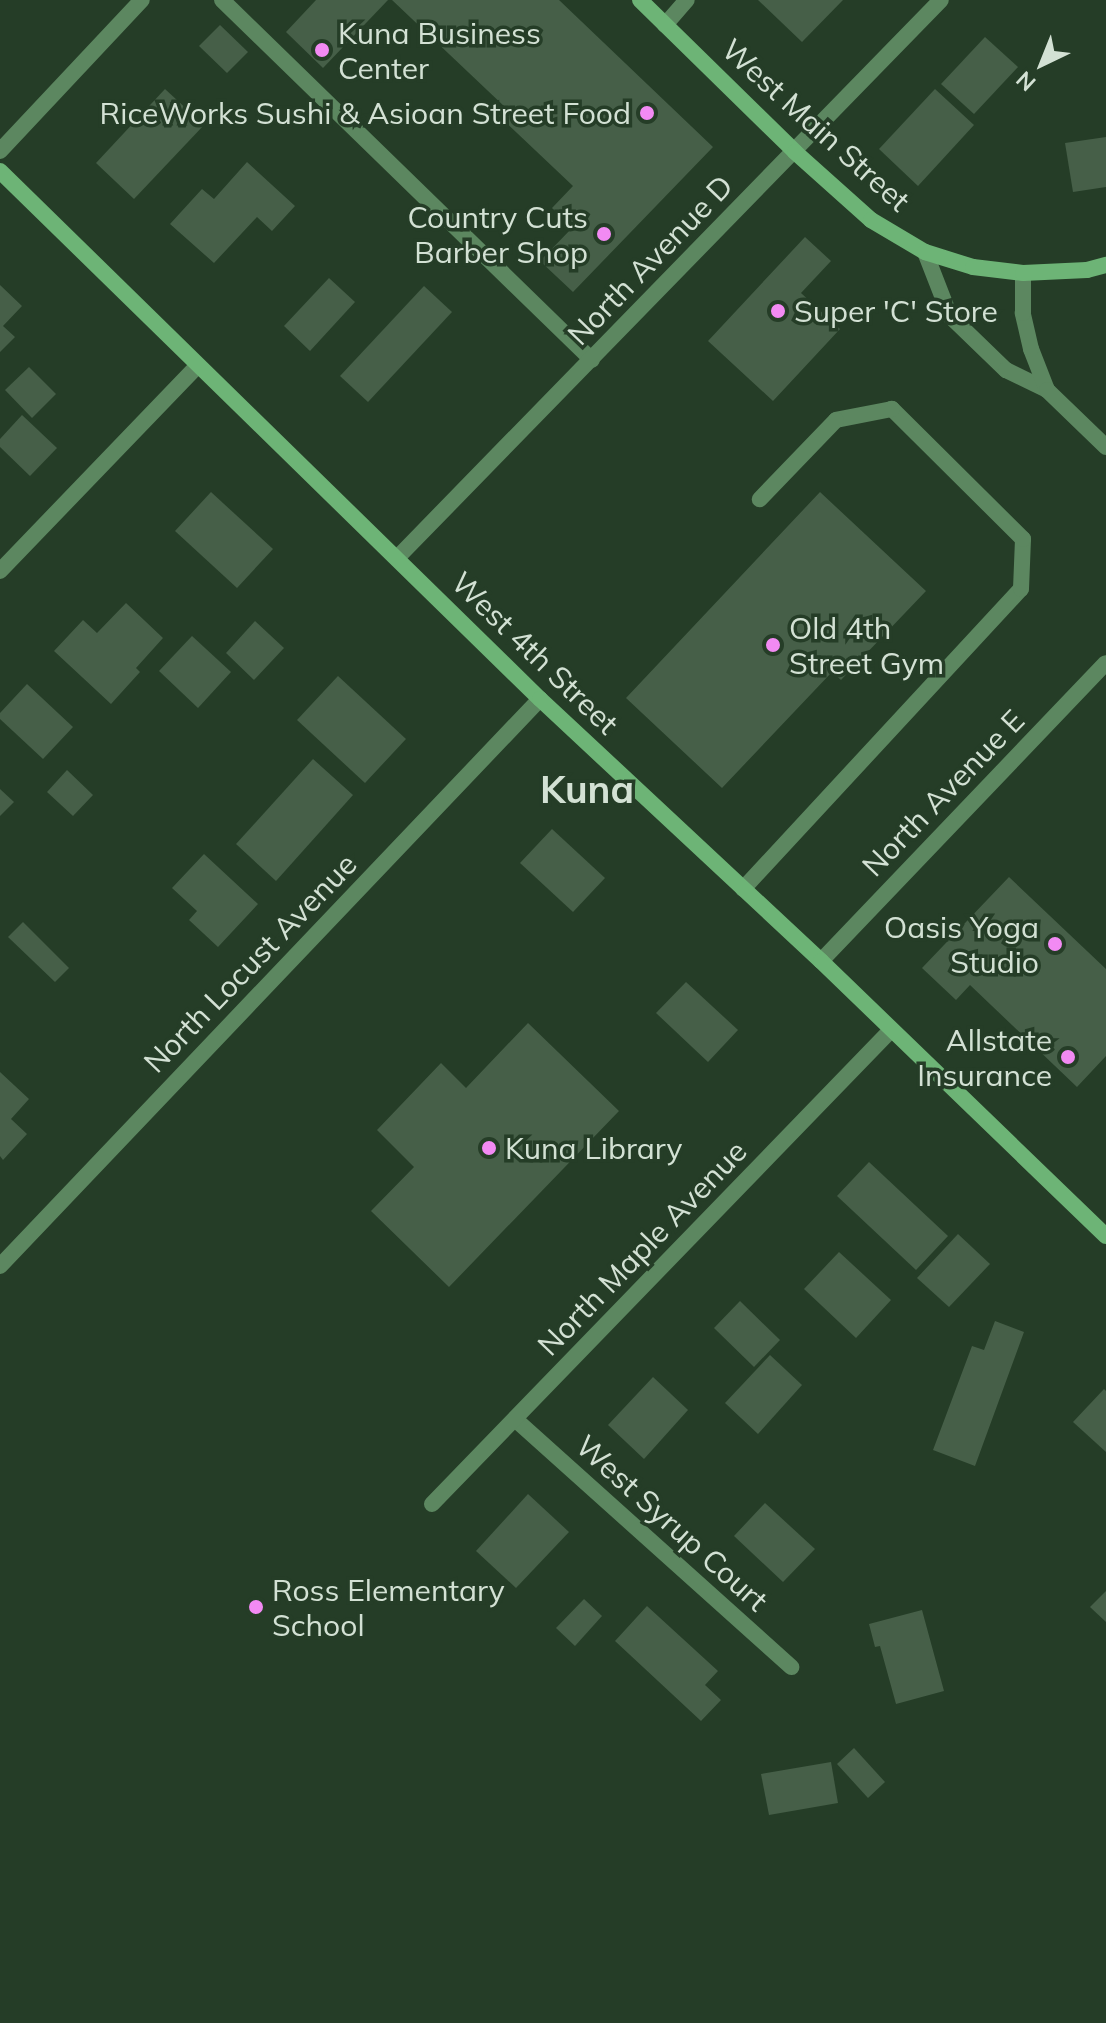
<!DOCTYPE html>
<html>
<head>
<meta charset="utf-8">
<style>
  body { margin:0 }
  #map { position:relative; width:1106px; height:2023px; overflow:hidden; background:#253d27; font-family:Mulish,sans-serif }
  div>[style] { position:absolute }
  .building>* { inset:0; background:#465f48 }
  .service>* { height:16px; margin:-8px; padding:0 8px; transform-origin:8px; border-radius:8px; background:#5c8760 }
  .minor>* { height:16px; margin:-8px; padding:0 8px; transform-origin:8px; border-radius:8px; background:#5c8760 }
  .secondary>* { height:16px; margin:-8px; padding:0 8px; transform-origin:8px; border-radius:8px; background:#6db476 }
  .dots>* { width:22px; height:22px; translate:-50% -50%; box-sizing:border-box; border:4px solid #253d27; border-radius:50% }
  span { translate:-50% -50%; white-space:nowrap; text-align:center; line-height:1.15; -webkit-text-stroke:7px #253d27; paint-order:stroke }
  .poi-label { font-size:30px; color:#d3e1d4 }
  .left { translate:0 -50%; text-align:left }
  .right { translate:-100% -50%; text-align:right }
  .street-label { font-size:30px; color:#d3e1d4 }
  .district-label { font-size:38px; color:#d3e1d4; font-weight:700 }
  .north { position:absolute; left:1002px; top:24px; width:80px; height:80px; -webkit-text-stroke:6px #253d27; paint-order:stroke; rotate:223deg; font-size:22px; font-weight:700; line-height:32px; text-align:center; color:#d3e1d4 }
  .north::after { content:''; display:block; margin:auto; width:28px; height:36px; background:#d3e1d4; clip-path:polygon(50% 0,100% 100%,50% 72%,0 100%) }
</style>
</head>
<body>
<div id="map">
  <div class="building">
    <i style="clip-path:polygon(316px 0,388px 0,323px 68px,286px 32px)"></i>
    <i style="clip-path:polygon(392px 0,559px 0,713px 147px,573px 292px,540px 261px,572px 228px,552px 208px,573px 186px,499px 116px,506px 108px)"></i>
    <i style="clip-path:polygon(758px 0,843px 0,802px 42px)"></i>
    <i style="clip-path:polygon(220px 25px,248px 52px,227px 73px,199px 46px)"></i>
    <i style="clip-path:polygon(985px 37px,1018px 67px,974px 114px,941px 84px)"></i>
    <i style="clip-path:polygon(165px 89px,204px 125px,134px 199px,96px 163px)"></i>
    <i style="clip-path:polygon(935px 89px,974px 125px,918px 186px,879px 149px)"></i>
    <i style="clip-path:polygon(1106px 137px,1106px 187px,1073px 192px,1065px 143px)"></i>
    <i style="clip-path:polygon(247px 162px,295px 206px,272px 231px,257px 217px,214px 263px,170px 224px,202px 189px,214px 199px)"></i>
    <i style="clip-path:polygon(805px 237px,831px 261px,801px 293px,840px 329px,773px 401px,708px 341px)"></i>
    <i style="clip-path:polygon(329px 278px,355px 302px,310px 351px,284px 326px)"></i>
    <i style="clip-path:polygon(0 285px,22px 306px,3px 326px,15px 337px,0 352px)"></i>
    <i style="clip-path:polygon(424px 286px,452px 312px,368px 402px,340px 376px)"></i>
    <i style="clip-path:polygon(29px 367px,56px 394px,32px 418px,5px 390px)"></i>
    <i style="clip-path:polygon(22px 415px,57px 448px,30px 476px,0 447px,0 439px)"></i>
    <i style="clip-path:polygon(211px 492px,273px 549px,237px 588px,175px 531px)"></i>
    <i style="clip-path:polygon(820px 492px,926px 591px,841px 680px,832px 672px,722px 788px,626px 698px)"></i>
    <i style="clip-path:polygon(126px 603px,163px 638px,136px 668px,140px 672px,111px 704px,54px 651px,83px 620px,97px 633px)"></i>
    <i style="clip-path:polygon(255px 621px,284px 648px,254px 680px,226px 653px)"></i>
    <i style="clip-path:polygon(192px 636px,231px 672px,198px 708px,159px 671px)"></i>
    <i style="clip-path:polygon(338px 676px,406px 739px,365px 783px,297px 720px)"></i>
    <i style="clip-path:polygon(27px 684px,73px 727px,43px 759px,0 719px,0 713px)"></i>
    <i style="clip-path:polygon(313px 759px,353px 795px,276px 881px,236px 844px)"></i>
    <i style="clip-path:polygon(67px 770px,93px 795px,73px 816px,47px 792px)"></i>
    <i style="clip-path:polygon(0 789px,14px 802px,0 816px)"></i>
    <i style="clip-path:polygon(552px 829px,605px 878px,573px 912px,520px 863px)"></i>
    <i style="clip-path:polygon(204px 854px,258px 904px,218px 947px,189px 920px,197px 911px,172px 888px)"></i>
    <i style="clip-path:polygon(1009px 877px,1106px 969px,1106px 1056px,1077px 1087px,970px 985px,956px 1000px,922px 968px)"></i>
    <i style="clip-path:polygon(23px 922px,69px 968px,55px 982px,8px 937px)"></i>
    <i style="clip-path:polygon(686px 982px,738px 1030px,708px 1062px,656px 1013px)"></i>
    <i style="clip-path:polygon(528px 1023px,619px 1111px,449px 1287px,371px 1211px,414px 1167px,377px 1130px,441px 1063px,466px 1088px)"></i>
    <i style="clip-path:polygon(0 1072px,29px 1099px,11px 1119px,27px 1134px,3px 1160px,0 1156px)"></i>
    <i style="clip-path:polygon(869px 1162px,948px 1236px,916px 1270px,837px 1196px)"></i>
    <i style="clip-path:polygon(958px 1234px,990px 1264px,949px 1307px,917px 1278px)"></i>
    <i style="clip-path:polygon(839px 1252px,891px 1300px,856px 1338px,804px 1289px)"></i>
    <i style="clip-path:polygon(740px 1301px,780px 1340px,754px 1367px,714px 1328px)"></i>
    <i style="clip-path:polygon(995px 1321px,1024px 1332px,975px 1466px,933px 1450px,972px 1346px,984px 1350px)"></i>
    <i style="clip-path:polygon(770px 1355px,802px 1385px,758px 1434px,725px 1403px)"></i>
    <i style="clip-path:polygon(653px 1377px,688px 1410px,644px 1459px,608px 1425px)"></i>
    <i style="clip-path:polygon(1104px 1389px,1106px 1391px,1106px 1452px,1073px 1422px)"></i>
    <i style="clip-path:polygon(528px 1494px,569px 1532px,516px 1588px,476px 1551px)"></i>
    <i style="clip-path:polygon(765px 1503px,815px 1549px,783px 1582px,734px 1536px)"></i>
    <i style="clip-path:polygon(1106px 1591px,1106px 1622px,1090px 1607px)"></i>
    <i style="clip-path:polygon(584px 1599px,602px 1616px,575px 1646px,556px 1628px)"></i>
    <i style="clip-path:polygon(647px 1606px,718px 1671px,705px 1685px,721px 1700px,701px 1721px,615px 1641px)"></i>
    <i style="clip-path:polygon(922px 1610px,944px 1691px,896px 1704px,880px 1646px,875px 1647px,869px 1624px)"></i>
    <i style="clip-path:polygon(854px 1748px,885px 1782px,868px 1798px,837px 1764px)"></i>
    <i style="clip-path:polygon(831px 1762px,838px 1803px,769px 1815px,761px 1774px)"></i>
  </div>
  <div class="service">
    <i style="left:222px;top:0;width:516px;rotate:44.22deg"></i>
    <i style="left:665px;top:25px;width:33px;rotate:-49deg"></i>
    <i style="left:743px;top:889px;width:409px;rotate:-47.2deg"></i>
    <i style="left:1021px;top:589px;width:50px;rotate:-87.7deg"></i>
    <i style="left:1023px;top:539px;width:185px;rotate:-135.2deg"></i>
    <i style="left:892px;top:409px;width:57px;rotate:168.9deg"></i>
    <i style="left:836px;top:420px;width:110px;rotate:133.9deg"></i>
  </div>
  <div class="minor">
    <i style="left:0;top:151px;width:207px;rotate:-46.8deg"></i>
    <i style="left:925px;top:252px;width:69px;rotate:68.7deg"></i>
    <i style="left:950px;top:316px;width:78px;rotate:44deg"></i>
    <i style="left:1006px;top:370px;width:46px;rotate:26deg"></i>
    <i style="left:1047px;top:390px;width:44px;rotate:-111.3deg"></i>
    <i style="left:1031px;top:349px;width:37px;rotate:-103deg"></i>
    <i style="left:1023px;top:313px;width:40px;rotate:-90deg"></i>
    <i style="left:1047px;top:390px;width:82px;rotate:44deg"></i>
    <i style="left:397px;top:558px;width:779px;rotate:-45.73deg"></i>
    <i style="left:0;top:571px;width:284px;rotate:-46.1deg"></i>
    <i style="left:821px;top:961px;width:412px;rotate:-46.3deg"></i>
    <i style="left:0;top:1266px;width:783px;rotate:-46.4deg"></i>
    <i style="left:516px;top:1420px;width:370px;rotate:41.9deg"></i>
    <i style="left:432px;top:1504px;width:660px;rotate:-45.92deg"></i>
  </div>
  <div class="secondary">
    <i style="left:640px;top:0;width:217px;rotate:44.4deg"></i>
    <i style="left:795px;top:152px;width:102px;rotate:41.8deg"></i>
    <i style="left:871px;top:220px;width:63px;rotate:30.7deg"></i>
    <i style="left:925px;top:252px;width:50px;rotate:17.4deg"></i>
    <i style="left:973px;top:267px;width:50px;rotate:6.8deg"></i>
    <i style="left:1023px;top:273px;width:64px;rotate:-2.7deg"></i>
    <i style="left:1087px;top:270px;width:20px;rotate:-15deg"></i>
    <i style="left:0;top:171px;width:755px;rotate:44.36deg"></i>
    <i style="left:540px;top:699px;width:384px;rotate:43deg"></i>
    <i style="left:821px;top:961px;width:396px;rotate:44deg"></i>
  </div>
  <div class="dots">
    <i style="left:322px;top:50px;background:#f28af3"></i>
    <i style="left:647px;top:113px;background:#f28af3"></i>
    <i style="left:604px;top:234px;background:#f28af3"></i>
    <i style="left:778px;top:311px;background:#f28af3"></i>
    <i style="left:773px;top:645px;background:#f28af3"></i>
    <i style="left:1055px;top:944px;background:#f28af3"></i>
    <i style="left:1068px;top:1057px;background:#f28af3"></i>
    <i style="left:489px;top:1148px;background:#f28af3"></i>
    <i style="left:256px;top:1607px;background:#f28af3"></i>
  </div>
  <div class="poi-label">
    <span class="left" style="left:338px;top:50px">Kuna Business<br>Center</span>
    <span class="right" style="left:631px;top:113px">RiceWorks Sushi &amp; Asioan Street Food</span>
    <span class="right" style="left:588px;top:234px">Country Cuts<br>Barber Shop</span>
    <span class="left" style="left:794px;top:311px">Super 'C' Store</span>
    <span class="left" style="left:789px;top:645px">Old 4th<br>Street Gym</span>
    <span class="right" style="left:1039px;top:944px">Oasis Yoga<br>Studio</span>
    <span class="right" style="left:1052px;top:1057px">Allstate<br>Insurance</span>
    <span class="left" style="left:505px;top:1148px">Kuna Library</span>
    <span class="left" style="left:272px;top:1607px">Ross Elementary<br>School</span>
  </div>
  <div class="street-label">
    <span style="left:816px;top:125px;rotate:42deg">West Main Street</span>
    <span style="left:650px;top:260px;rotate:-46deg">North Avenue D</span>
    <span style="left:535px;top:653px;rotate:44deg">West 4th Street</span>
    <span style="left:943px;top:793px;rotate:-46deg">North Avenue E</span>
    <span style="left:250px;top:963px;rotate:-46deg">North Locust Avenue</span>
    <span style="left:642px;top:1248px;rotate:-46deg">North Maple Avenue</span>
    <span style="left:672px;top:1523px;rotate:42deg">West Syrup Court</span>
  </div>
  <div class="district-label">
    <span style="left:587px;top:790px">Kuna</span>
  </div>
  <div class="north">N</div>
</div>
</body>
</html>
